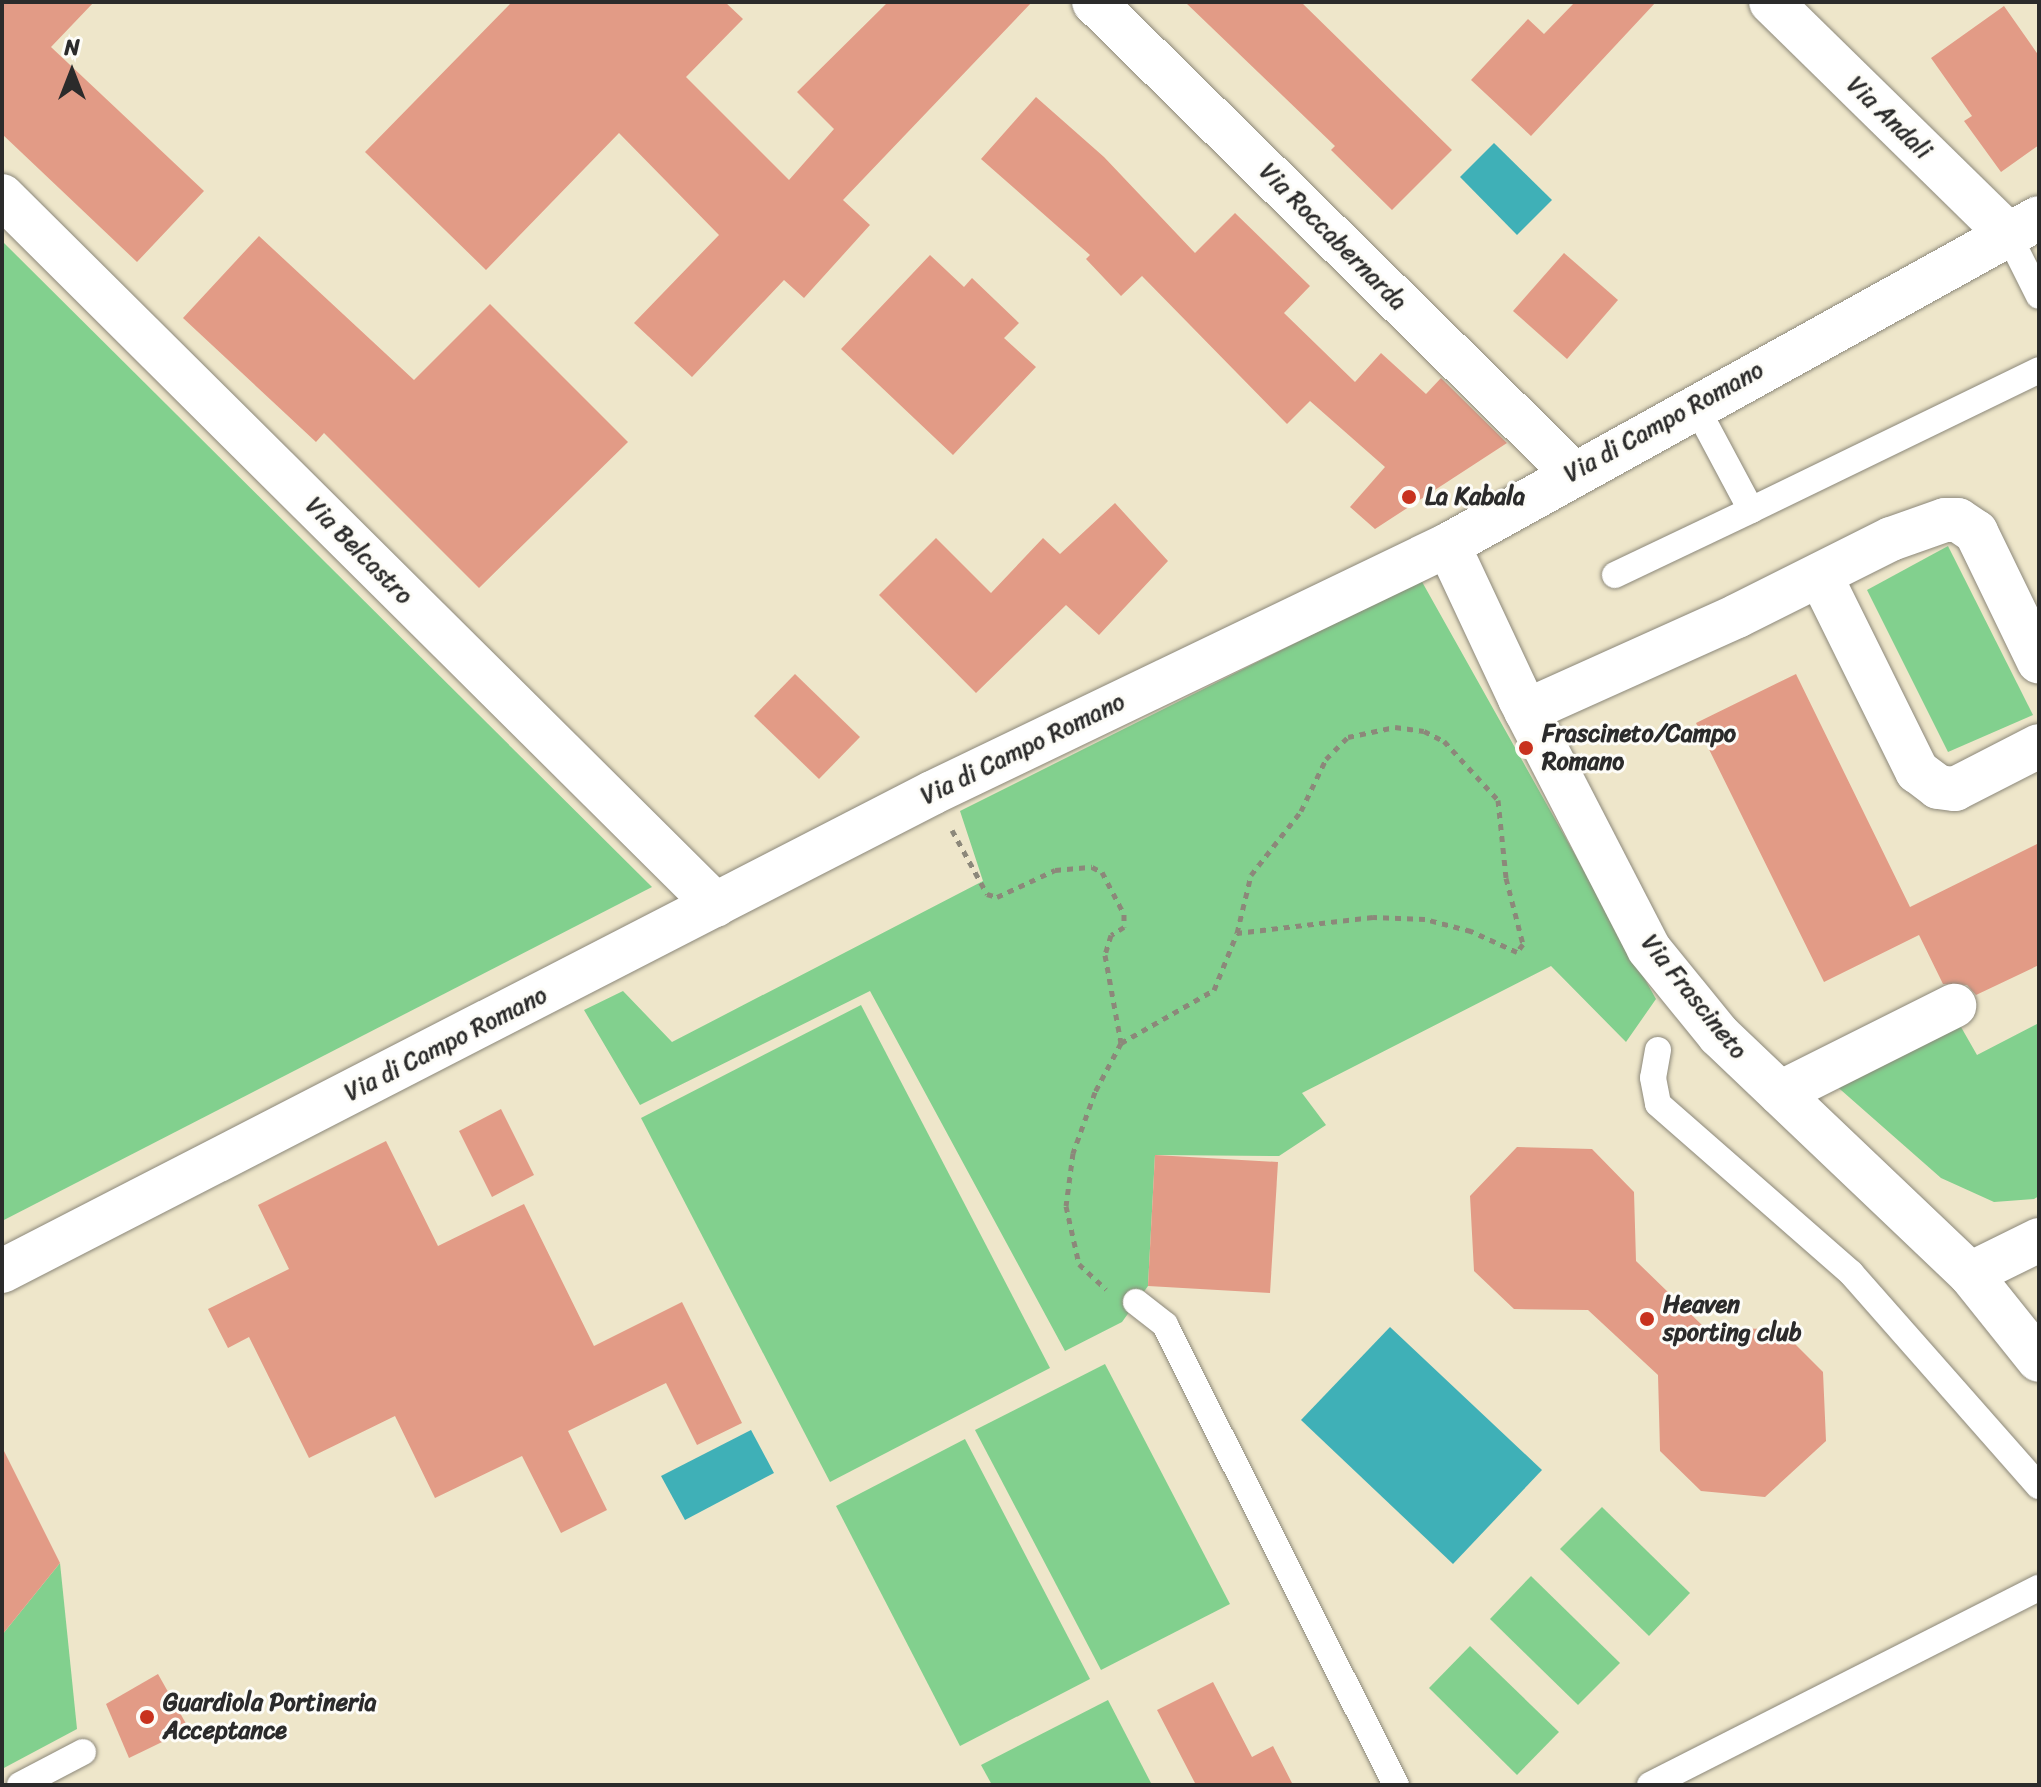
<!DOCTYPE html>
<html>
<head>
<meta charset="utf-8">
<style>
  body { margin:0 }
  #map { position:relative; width:2041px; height:1787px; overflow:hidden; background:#eee6ca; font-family:Sriracha,sans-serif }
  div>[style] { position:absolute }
  .green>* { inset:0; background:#82d08e }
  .water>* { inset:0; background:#3fb0b7 }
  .building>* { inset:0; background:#e29b86 }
  .path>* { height:5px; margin-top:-2.5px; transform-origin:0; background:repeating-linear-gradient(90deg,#8c887a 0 6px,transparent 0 12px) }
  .roads { filter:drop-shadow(0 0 2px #8c887a) drop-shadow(0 0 2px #8c887a) }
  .lane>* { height:26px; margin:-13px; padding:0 13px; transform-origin:13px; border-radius:13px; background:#fff }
  .street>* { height:44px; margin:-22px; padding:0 22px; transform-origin:22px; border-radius:22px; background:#fff }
  .dots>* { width:22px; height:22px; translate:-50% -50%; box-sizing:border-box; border:4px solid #fdfcf7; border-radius:50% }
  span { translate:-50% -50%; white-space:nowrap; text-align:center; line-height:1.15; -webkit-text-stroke:6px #fdfcf7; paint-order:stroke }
  .street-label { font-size:24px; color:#2b2b2b }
  .poi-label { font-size:24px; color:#2b2b2b; font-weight:700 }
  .left { translate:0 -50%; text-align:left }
  .frame { position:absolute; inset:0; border:4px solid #2b2b2b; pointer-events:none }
  .north { position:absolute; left:32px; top:32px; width:80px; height:80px; -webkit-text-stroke:6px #fdfcf7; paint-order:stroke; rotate:0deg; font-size:22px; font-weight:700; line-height:32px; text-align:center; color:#2b2b2b }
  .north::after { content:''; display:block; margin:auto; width:28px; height:36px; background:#2b2b2b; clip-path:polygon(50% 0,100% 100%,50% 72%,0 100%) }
</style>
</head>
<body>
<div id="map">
  <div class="green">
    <i style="clip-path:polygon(2px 241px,652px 887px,2px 1221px)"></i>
    <i style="clip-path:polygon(1948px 546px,2033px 715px,1948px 752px,1867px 590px)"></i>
    <i style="clip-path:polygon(1421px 580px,1656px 999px,1626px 1042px,1551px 966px,1302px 1093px,1326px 1125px,1279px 1156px,1155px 1155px,1148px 1286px,1122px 1322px,1065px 1351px,870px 991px,640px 1105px,584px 1010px,623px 991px,672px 1042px,983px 881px,960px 811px)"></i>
    <i style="clip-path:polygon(861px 1005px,1050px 1368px,830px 1482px,641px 1118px)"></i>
    <i style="clip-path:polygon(1957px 1020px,1977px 1055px,2039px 1023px,2039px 1196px,2034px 1199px,1994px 1202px,1941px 1178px,1833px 1083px)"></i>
    <i style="clip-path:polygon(1105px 1364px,1230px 1604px,1101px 1670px,975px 1430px)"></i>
    <i style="clip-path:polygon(965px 1439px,1090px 1679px,960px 1746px,836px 1506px)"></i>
    <i style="clip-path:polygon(1602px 1507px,1690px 1593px,1649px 1636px,1560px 1549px)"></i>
    <i style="clip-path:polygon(60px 1563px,77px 1729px,2px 1769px,2px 1635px)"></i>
    <i style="clip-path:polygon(1531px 1576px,1620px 1663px,1578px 1705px,1490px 1619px)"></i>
    <i style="clip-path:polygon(1470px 1646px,1559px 1732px,1517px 1775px,1429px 1688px)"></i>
    <i style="clip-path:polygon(1108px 1700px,1152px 1785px,992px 1785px,981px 1765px)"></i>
  </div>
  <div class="water">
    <i style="clip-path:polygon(1494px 143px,1552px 200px,1517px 235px,1460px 177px)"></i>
    <i style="clip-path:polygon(1390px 1327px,1542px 1470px,1453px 1564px,1301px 1420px)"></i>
    <i style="clip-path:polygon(751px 1430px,774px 1473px,685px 1520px,661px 1476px)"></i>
  </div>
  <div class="building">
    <i style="clip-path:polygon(2px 2px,94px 2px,51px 47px,204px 191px,137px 262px,2px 134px)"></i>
    <i style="clip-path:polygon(512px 2px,725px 2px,743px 19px,686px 77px,789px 180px,834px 129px,797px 92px,888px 2px,1032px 2px,843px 200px,870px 225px,804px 298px,784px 280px,692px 377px,634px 323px,719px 235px,619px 133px,486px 270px,365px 152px)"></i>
    <i style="clip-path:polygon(1185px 2px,1301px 2px,1452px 150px,1392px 210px,1331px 150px,1335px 146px)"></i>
    <i style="clip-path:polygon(1575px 2px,1656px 2px,1531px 136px,1471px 80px,1528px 19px,1544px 34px)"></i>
    <i style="clip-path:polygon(2004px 6px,2039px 56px,2039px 145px,2001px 172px,1964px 121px,1972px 116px,1931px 58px)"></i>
    <i style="clip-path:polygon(1036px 97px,1104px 157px,1195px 253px,1235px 213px,1310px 286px,1284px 313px,1355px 382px,1381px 353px,1426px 394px,1441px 378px,1507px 443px,1375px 529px,1350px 507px,1385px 467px,1310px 401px,1287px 424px,1142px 276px,1121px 296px,1086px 259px,1090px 255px,981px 159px)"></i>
    <i style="clip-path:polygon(259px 236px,414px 380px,490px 304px,628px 442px,479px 588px,324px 433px,316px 442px,183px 318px)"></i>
    <i style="clip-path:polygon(1564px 253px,1618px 300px,1567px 359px,1513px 311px)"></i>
    <i style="clip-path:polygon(930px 255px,964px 287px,972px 278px,1019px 323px,1004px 338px,1036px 367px,953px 455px,841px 349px)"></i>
    <i style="clip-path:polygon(1115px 503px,1168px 561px,1099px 635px,1066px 605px,976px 693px,879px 595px,936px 538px,991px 593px,1043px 538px,1060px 554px)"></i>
    <i style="clip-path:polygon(795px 674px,860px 737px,819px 779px,754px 716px)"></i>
    <i style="clip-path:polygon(1796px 674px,1910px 907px,2039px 843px,2039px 965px,1976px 995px,1967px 985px,1943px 984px,1919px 935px,1824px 982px,1696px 723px)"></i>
    <i style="clip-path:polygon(501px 1109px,534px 1175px,492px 1197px,459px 1131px)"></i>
    <i style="clip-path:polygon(386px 1141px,438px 1246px,524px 1204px,594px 1346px,682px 1302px,742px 1423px,697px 1445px,666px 1383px,568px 1431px,607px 1510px,561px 1533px,522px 1456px,435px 1498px,395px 1416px,309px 1458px,249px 1337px,228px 1348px,208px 1309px,289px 1269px,258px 1205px)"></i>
    <i style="clip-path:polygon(1517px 1147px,1592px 1149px,1634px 1192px,1636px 1261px,1705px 1328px,1780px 1329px,1823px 1372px,1826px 1441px,1765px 1497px,1701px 1491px,1660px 1451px,1658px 1375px,1588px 1310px,1514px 1309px,1474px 1271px,1470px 1196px)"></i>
    <i style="clip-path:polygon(1155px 1155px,1278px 1162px,1270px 1293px,1148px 1286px)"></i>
    <i style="clip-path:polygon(2px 1447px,60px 1563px,2px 1635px)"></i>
    <i style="clip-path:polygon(158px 1674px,189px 1729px,129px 1758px,106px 1704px)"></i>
    <i style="clip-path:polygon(1213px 1682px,1252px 1757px,1273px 1746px,1293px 1785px,1196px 1785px,1157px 1710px)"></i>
  </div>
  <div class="path">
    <i style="left:952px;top:830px;width:73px;rotate:61.3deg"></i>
    <i style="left:987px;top:894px;width:10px;rotate:17deg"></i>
    <i style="left:997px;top:897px;width:64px;rotate:-25deg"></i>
    <i style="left:1055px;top:870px;width:37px;rotate:-5deg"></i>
    <i style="left:1092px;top:867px;width:11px;rotate:27deg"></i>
    <i style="left:1102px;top:872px;width:47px;rotate:62.4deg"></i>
    <i style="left:1124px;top:914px;width:13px;rotate:90deg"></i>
    <i style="left:1124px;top:927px;width:15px;rotate:148deg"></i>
    <i style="left:1111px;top:935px;width:21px;rotate:107deg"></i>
    <i style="left:1105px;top:955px;width:89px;rotate:79.7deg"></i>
    <i style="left:1121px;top:1043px;width:55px;rotate:118deg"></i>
    <i style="left:1095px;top:1092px;width:65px;rotate:109.8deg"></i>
    <i style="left:1073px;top:1153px;width:53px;rotate:97.5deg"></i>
    <i style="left:1066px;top:1206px;width:59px;rotate:77.4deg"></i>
    <i style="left:1079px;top:1264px;width:37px;rotate:43deg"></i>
    <i style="left:1121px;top:1043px;width:107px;rotate:-29.7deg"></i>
    <i style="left:1214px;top:990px;width:61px;rotate:-68deg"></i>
    <i style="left:1237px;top:933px;width:60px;rotate:-76.4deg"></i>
    <i style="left:1251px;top:875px;width:81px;rotate:-52deg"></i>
    <i style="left:1301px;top:811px;width:58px;rotate:-64.3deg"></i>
    <i style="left:1326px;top:759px;width:31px;rotate:-45deg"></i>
    <i style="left:1348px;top:737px;width:48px;rotate:-12deg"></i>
    <i style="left:1395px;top:727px;width:29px;rotate:8deg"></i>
    <i style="left:1424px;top:731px;width:22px;rotate:27deg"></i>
    <i style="left:1444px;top:741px;width:80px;rotate:47.5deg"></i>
    <i style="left:1498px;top:800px;width:78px;rotate:84.1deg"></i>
    <i style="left:1506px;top:878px;width:68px;rotate:75.6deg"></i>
    <i style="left:1523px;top:944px;width:10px;rotate:127deg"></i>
    <i style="left:1517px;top:952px;width:51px;rotate:-155.5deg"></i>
    <i style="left:1471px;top:931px;width:48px;rotate:-165.4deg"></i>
    <i style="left:1425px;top:919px;width:52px;rotate:-177.8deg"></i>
    <i style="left:1373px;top:917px;width:137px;rotate:173.3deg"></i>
  </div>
  <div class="roads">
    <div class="lane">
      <i style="left:2008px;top:234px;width:69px;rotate:63.4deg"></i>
      <i style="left:1695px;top:405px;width:119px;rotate:61.9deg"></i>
      <i style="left:1751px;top:510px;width:320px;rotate:-25.9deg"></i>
      <i style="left:1615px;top:575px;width:151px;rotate:-25.5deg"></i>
      <i style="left:1658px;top:1050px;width:28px;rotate:100deg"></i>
      <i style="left:1653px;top:1078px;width:26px;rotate:79deg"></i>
      <i style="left:1658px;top:1104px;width:257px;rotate:41.2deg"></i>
      <i style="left:1851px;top:1273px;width:284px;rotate:48.6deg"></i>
      <i style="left:1136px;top:1302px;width:37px;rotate:38deg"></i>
      <i style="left:1165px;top:1325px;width:515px;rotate:63.34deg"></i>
      <i style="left:20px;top:1785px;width:71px;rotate:-27.6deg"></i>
      <i style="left:1650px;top:1785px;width:436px;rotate:-26.9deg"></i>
    </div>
    <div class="street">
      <i style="left:1094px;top:2px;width:670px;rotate:44.52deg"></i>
      <i style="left:1771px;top:2px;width:332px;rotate:44.4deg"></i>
      <i style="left:2px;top:196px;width:1006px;rotate:44.8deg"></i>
      <i style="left:1448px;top:545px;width:170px;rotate:64.9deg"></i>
      <i style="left:1520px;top:699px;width:281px;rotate:62.7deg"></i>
      <i style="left:1649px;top:949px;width:111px;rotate:50.9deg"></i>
      <i style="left:1719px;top:1035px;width:347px;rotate:43.6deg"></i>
      <i style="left:1970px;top:1274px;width:77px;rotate:-26.2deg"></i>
      <i style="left:1820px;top:575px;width:219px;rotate:63.7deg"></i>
      <i style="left:1917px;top:771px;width:26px;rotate:37deg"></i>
      <i style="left:1938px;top:787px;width:17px;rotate:7deg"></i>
      <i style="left:1955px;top:789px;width:94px;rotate:-27.1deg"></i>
      <i style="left:1526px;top:711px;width:231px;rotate:-24.2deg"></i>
      <i style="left:1737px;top:616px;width:172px;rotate:-26.6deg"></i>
      <i style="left:1891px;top:539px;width:57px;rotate:-19.4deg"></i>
      <i style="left:1945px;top:520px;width:13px"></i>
      <i style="left:1958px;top:520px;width:22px;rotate:34deg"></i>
      <i style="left:1976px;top:532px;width:144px;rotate:64.1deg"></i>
      <i style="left:1780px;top:1093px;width:195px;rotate:-26.6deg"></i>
      <i style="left:2px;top:1271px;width:1046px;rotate:-27.2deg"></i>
      <i style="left:932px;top:793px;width:573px;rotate:-25.67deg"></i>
      <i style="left:1448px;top:545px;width:675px;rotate:-28.96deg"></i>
      <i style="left:1970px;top:1274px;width:110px;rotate:51.3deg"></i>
    </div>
  </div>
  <div class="dots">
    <i style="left:1409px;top:497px;background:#c8321e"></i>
    <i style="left:1526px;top:748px;background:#c8321e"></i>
    <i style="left:1647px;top:1319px;background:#c8321e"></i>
    <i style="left:147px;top:1717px;background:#c8321e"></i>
  </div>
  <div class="street-label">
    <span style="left:1889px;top:118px;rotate:44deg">Via Andali</span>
    <span style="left:1333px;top:237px;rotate:45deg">Via Roccabernarda</span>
    <span style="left:1664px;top:422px;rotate:-29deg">Via di Campo Romano</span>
    <span style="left:359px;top:551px;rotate:45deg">Via Belcastro</span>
    <span style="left:1023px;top:749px;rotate:-26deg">Via di Campo Romano</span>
    <span style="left:1694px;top:997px;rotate:51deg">Via Frascineto</span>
    <span style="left:446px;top:1044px;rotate:-27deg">Via di Campo Romano</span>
  </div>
  <div class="poi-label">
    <span class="left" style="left:1425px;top:497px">La Kabala</span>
    <span class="left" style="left:1542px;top:748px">Frascineto/Campo<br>Romano</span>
    <span class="left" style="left:1663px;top:1319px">Heaven<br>sporting club</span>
    <span class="left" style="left:163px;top:1717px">Guardiola Portineria<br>Acceptance</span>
  </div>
  <div class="frame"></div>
  <div class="north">N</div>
</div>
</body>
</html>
